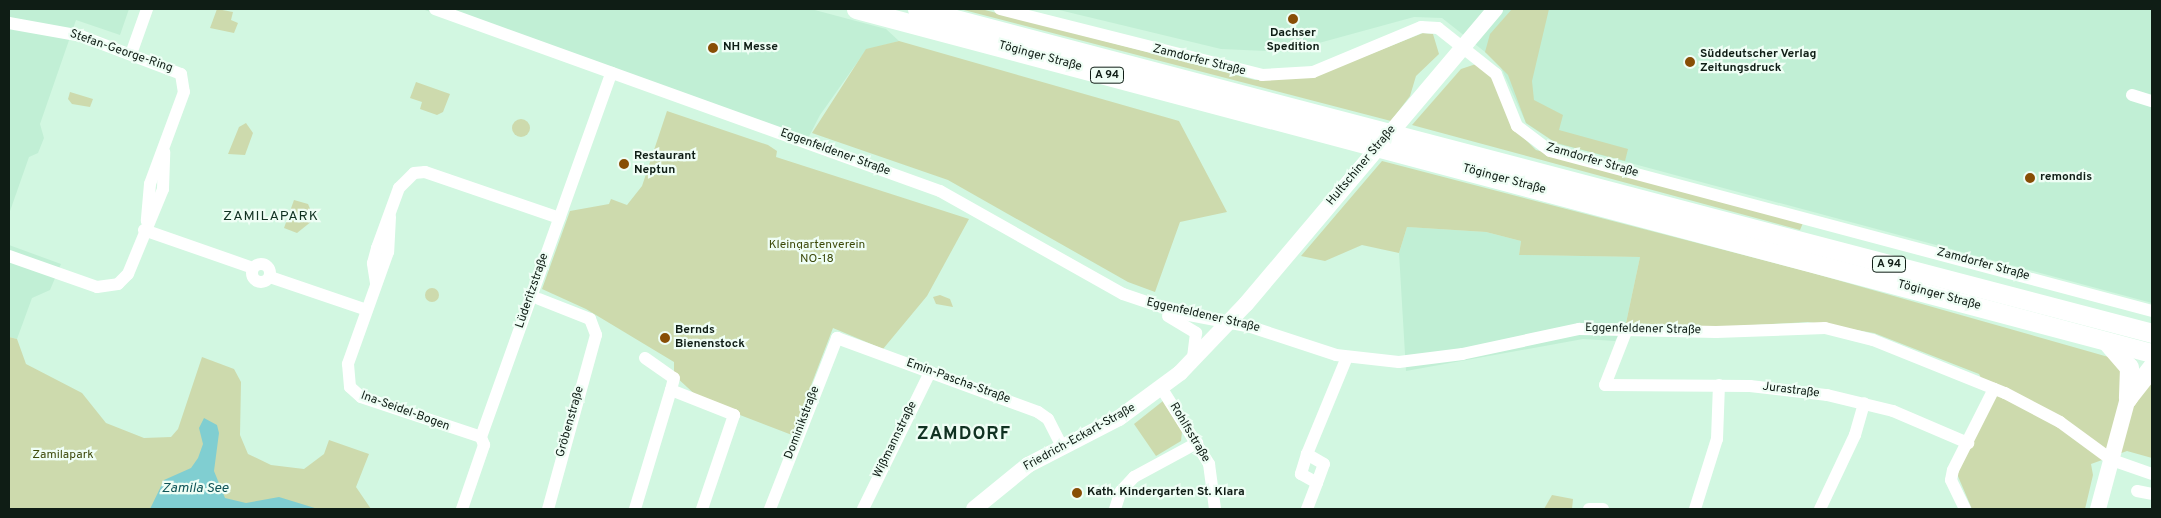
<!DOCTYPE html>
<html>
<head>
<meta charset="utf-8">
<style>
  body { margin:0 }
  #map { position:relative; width:2161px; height:518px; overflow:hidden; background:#d2f7e1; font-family:Overpass,sans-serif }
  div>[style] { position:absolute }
  .built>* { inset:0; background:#c1efd5 }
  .green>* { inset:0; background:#cddaad }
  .round { border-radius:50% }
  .water>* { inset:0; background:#80ced1 }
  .minor>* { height:12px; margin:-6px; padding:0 6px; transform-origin:6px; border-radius:6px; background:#fff }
  .minor>.ring { margin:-6px; padding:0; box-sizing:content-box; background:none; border:12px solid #fff; border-radius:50% }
  .major>* { height:16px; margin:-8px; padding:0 8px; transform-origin:8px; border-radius:8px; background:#fff }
  .highway>* { height:19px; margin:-9.5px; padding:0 9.5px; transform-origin:9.5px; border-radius:9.5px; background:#fff }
  .dots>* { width:14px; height:14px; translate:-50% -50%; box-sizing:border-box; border:2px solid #effef5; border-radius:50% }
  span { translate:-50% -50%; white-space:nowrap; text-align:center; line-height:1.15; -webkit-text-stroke:4.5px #effef5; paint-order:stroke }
  .shield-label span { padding:1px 4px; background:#effef5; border:1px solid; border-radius:4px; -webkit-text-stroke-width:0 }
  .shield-label { font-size:11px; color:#0f1d15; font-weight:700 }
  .poi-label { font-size:12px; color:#0f1d15; font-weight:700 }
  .left { translate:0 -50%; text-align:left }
  .street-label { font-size:12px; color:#0f1d15 }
  .park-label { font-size:12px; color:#3d4a0a }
  .neighbourhood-label { font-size:14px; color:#113222; letter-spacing:1px }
  .water-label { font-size:14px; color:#115558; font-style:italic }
  .district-label { font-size:18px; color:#113222; font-weight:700; letter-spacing:1px }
  .frame { position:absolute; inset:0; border:10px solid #0f1d15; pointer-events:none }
</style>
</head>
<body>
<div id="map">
  <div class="built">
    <i style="clip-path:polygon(9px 9px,129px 9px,120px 35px,76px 20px,40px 124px,44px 138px,38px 153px,29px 157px,9px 214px)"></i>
    <i style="clip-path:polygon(422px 9px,811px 9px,886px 29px,899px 41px,866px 50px,820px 115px,804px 146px)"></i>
    <i style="clip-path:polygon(1055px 9px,2152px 9px,2152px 303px,1556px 143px,1526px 123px,1499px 63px,1442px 18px,1414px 17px,1286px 52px,1221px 49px)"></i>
    <i style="clip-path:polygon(1407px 227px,1486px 232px,1521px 241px,1519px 255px,1640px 257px,1626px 323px,1615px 341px,1583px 339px,1406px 371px,1399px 253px)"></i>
    <i style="clip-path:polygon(9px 245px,61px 264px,50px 290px,32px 298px,17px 339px,9px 337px)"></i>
  </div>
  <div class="green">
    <i style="clip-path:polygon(217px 9px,233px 12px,231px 20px,238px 23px,234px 33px,210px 28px)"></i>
    <i style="clip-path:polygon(960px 9px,981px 9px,1255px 80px,1313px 77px,1423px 33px,1433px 34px,1439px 54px,1416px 76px,1410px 96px,1391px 121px)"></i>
    <i style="clip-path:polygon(1512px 9px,1549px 9px,1532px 81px,1534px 100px,1563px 115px,1559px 130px,1628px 149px,1625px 161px,1556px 143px,1526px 123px,1508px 75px,1485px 52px,1490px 34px)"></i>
    <i style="clip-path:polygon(899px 41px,1179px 121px,1227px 212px,1180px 222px,1155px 292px,1128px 282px,948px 180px,812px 133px,866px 49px)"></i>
    <i style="clip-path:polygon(1476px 64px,1495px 80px,1513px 127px,1536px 150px,1803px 223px,1800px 230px,1412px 125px,1461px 69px)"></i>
    <i style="clip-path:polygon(416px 82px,450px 94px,443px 112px,437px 115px,420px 109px,422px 102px,410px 98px)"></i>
    <i style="clip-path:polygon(70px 92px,93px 99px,90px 107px,72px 104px,68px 99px)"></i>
    <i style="clip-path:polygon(667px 111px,768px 145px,777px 151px,776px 157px,969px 219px,927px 296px,883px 349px,833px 328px,792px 435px,701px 400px,674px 375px,674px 362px,586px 309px,542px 289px,570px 211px,609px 204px,611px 199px,627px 205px,642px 186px)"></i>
    <i class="round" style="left:512px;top:119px;width:18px;height:18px"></i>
    <i style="clip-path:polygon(246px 123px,253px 133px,245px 155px,228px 154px,239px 127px)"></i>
    <i style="clip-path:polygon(1382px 161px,1809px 272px,2119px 360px,2152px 376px,2152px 458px,2127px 451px,2091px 464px,2093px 475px,2085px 509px,1972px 509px,1957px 474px,1993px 401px,1979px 374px,1874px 333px,1808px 322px,1719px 327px,1626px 323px,1640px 257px,1519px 255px,1521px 241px,1486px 232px,1407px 227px,1399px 253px,1362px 245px,1325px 261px,1301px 256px)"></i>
    <i style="clip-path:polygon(294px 200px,308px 204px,311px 211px,312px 221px,297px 233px,284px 228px)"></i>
    <i class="round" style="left:425px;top:288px;width:14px;height:14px"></i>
    <i style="clip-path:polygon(940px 295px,950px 299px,953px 307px,936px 304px,933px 297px)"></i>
    <i style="clip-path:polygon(9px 337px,17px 339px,26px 364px,82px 393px,106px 423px,144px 438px,171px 437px,178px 429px,202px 357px,234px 369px,241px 382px,240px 435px,248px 454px,271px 465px,304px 469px,324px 454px,329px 440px,369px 454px,356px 487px,371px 509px,9px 509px)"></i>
    <i style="clip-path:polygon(1163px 401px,1182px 432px,1181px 441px,1156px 456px,1134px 424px)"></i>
    <i style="clip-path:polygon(1552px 495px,1573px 499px,1572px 509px,1544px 509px)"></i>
  </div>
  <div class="water">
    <i style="clip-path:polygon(204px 418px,217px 425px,219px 433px,214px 471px,225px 498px,246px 503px,279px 497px,318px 509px,150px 509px,164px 480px,191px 468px,198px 458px,203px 444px,199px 428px)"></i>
  </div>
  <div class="minor">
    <i style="left:435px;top:9px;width:537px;rotate:19.82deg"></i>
    <i style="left:940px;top:191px;width:210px;rotate:29.4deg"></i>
    <i style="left:1123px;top:294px;width:59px;rotate:18.7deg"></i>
    <i style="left:1179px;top:313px;width:73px;rotate:11deg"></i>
    <i style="left:1251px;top:327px;width:89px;rotate:18.2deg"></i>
    <i style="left:1336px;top:355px;width:63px;rotate:6.3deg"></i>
    <i style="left:1399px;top:362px;width:64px;rotate:-7.2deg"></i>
    <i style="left:1462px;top:354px;width:120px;rotate:-12.1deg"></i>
    <i style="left:1579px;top:329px;width:137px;rotate:1.3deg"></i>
    <i style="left:1716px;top:332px;width:109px;rotate:-2.1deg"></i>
    <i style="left:1825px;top:328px;width:49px;rotate:14deg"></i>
    <i style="left:1873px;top:340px;width:142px;rotate:21.9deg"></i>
    <i style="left:2005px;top:393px;width:62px;rotate:27.8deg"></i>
    <i style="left:2060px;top:422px;width:64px;rotate:36.2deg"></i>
    <i style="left:2112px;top:460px;width:42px;rotate:19.3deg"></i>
    <i style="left:1000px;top:9px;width:270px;rotate:14.1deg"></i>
    <i style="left:1262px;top:75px;width:51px;rotate:-3.4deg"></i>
    <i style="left:1313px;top:72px;width:117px;rotate:-22.6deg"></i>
    <i style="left:1421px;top:27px;width:17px;rotate:3deg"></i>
    <i style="left:1438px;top:28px;width:74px;rotate:38.4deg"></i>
    <i style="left:1496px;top:74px;width:56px;rotate:68deg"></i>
    <i style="left:1517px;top:126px;width:41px;rotate:37.1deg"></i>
    <i style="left:1550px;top:151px;width:623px;rotate:14.88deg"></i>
    <i style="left:9px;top:23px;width:73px;rotate:10.2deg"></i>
    <i style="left:81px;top:36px;width:107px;rotate:20.8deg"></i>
    <i style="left:181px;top:74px;width:18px;rotate:81deg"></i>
    <i style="left:184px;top:92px;width:98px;rotate:110.3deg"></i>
    <i style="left:150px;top:184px;width:37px;rotate:95deg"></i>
    <i style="left:131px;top:54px;width:48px;rotate:-70.4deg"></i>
    <i style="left:2132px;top:95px;width:21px;rotate:17deg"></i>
    <i style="left:390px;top:217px;width:35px;rotate:93deg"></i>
    <i style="left:388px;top:252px;width:119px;rotate:109.7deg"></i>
    <i style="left:348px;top:364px;width:23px;rotate:85deg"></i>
    <i style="left:350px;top:387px;width:15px;rotate:42deg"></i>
    <i style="left:361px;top:397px;width:126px;rotate:18.4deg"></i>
    <i style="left:144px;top:230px;width:115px;rotate:19.2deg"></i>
    <i style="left:9px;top:256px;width:93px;rotate:19.4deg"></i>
    <i style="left:97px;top:287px;width:21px;rotate:-8deg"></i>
    <i style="left:118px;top:284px;width:14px;rotate:-45deg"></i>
    <i style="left:128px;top:274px;width:92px;rotate:-67.6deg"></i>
    <i style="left:163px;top:189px;width:37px;rotate:-88deg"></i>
    <i class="ring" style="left:252px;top:264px;width:6px;height:6px"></i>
    <i style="left:270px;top:277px;width:102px;rotate:18.8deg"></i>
    <i style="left:376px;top:283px;width:20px;rotate:-99deg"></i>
    <i style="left:373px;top:263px;width:16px;rotate:-75deg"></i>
    <i style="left:377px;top:248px;width:64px;rotate:-69.9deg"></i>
    <i style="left:399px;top:188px;width:21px;rotate:-45deg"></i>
    <i style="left:414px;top:173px;width:11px;rotate:-5deg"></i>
    <i style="left:425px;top:172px;width:142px;rotate:18.9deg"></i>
    <i style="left:539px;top:299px;width:55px;rotate:21.4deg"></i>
    <i style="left:590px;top:319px;width:17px;rotate:69deg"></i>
    <i style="left:596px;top:335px;width:180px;rotate:105.4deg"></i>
    <i style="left:1168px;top:316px;width:33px;rotate:31deg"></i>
    <i style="left:1196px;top:333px;width:26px;rotate:97deg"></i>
    <i style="left:1627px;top:329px;width:60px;rotate:111.4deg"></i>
    <i style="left:1605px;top:385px;width:145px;rotate:0.4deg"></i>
    <i style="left:1750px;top:386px;width:78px;rotate:6.7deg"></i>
    <i style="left:1827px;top:395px;width:68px;rotate:13.6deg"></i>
    <i style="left:1893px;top:411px;width:82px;rotate:23.1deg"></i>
    <i style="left:645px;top:358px;width:35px;rotate:35deg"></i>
    <i style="left:674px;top:378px;width:12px;rotate:104deg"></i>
    <i style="left:671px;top:390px;width:68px;rotate:21.6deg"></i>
    <i style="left:734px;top:415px;width:99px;rotate:108.8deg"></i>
    <i style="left:1162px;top:389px;width:89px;rotate:57.9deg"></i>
    <i style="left:1209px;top:464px;width:45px;rotate:82.4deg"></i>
    <i style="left:1307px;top:454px;width:21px;rotate:107deg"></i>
    <i style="left:1301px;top:474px;width:18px;rotate:29deg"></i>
    <i style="left:1317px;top:483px;width:28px;rotate:111deg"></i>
    <i style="left:1317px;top:483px;width:20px;rotate:-70deg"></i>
    <i style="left:1324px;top:464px;width:20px;rotate:-150deg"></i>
    <i style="left:1307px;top:454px;width:105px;rotate:-67.6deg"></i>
    <i style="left:2137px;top:491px;width:15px;rotate:11deg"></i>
    <i style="left:462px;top:509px;width:68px;rotate:-71deg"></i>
    <i style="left:484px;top:445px;width:9px;rotate:-111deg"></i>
    <i style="left:481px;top:437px;width:387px;rotate:-70.3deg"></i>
    <i style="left:635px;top:509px;width:124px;rotate:-73.2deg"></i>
    <i style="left:770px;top:509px;width:184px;rotate:-68.6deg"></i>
    <i style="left:837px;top:338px;width:214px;rotate:20.2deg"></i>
    <i style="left:1038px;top:412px;width:12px;rotate:35deg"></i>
    <i style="left:1048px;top:419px;width:30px;rotate:63deg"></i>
    <i style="left:863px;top:509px;width:153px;rotate:-63.9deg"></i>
    <i style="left:1115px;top:509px;width:19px;rotate:-72deg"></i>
    <i style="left:1121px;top:491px;width:19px;rotate:-47deg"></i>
    <i style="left:1134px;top:477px;width:72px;rotate:-28.4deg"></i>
    <i style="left:1589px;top:509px;width:14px"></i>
    <i style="left:1695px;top:509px;width:73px;rotate:-72.6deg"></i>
    <i style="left:1717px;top:439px;width:54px;rotate:-87.9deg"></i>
    <i style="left:1820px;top:509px;width:82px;rotate:-64.7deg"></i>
    <i style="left:1855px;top:435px;width:33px;rotate:-74deg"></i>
    <i style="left:1965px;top:509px;width:32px;rotate:-116deg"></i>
    <i style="left:1951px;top:480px;width:10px;rotate:-79deg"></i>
    <i style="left:1953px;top:470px;width:91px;rotate:-63.2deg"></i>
  </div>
  <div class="major">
    <i style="left:974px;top:509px;width:70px;rotate:-39.2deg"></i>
    <i style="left:1028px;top:465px;width:102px;rotate:-27.3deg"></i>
    <i style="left:1119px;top:418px;width:76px;rotate:-36.4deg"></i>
    <i style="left:1180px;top:373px;width:95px;rotate:-46.3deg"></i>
    <i style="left:1246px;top:304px;width:386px;rotate:-49.8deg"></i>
    <i style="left:2098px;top:509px;width:115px;rotate:-74.9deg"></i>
  </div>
  <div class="highway">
    <i style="left:856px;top:9px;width:1341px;rotate:14.87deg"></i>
    <i style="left:917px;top:9px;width:1277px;rotate:14.7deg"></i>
    <i style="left:2107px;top:342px;width:33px;rotate:49deg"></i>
    <i style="left:2129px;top:367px;width:31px;rotate:92deg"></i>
    <i style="left:2129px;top:396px;width:37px;rotate:-52deg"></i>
  </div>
  <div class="dots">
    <i style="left:1293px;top:19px;background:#884e05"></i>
    <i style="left:713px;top:48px;background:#884e05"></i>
    <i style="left:1690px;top:62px;background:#884e05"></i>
    <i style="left:624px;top:164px;background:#884e05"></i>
    <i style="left:2030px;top:178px;background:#884e05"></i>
    <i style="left:665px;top:338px;background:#884e05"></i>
    <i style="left:1077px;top:493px;background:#884e05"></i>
  </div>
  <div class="shield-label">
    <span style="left:1107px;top:75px">A 94</span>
    <span style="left:1889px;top:264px">A 94</span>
  </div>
  <div class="poi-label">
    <span style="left:1293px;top:41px">Dachser<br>Spedition</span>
    <span class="left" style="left:723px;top:48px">NH Messe</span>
    <span class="left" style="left:1700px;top:62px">Süddeutscher Verlag<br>Zeitungsdruck</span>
    <span class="left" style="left:634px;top:164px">Restaurant<br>Neptun</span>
    <span class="left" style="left:2040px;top:178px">remondis</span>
    <span class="left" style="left:675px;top:338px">Bernds<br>Bienenstock</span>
    <span class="left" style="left:1087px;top:493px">Kath. Kindergarten St. Klara</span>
  </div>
  <div class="street-label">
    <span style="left:121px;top:52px;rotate:19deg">Stefan-George-Ring</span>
    <span style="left:1040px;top:57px;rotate:15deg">Töginger Straße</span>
    <span style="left:1199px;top:61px;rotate:14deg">Zamdorfer Straße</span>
    <span style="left:835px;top:153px;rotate:20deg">Eggenfeldener Straße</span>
    <span style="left:1592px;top:161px;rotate:16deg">Zamdorfer Straße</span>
    <span style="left:1362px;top:166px;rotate:-50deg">Hultschiner Straße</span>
    <span style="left:1504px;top:180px;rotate:15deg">Töginger Straße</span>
    <span style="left:1983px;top:265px;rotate:15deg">Zamdorfer Straße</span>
    <span style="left:533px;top:291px;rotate:-71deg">Lüderitzstraße</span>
    <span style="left:1939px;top:296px;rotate:15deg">Töginger Straße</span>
    <span style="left:1203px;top:316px;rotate:13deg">Eggenfeldener Straße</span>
    <span style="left:1643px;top:330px;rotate:1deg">Eggenfeldener Straße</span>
    <span style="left:958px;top:382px;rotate:20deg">Emin-Pascha-Straße</span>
    <span style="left:1791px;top:391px;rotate:7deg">Jurastraße</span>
    <span style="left:405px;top:412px;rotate:20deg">Ina-Seidel-Bogen</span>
    <span style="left:571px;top:422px;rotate:-74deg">Gröbenstraße</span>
    <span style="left:803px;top:423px;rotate:-69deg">Dominikstraße</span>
    <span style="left:1189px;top:433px;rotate:59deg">Rohlfsstraße</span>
    <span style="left:1080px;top:438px;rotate:-29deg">Friedrich-Eckart-Straße</span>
    <span style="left:896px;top:440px;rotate:-64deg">Wißmannstraße</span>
  </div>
  <div class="park-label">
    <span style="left:817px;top:253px">Kleingartenverein<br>NO-18</span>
    <span style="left:63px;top:456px">Zamilapark</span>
  </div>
  <div class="neighbourhood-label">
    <span style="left:271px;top:217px">ZAMILAPARK</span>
  </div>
  <div class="water-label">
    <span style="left:195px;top:489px">Zamila See</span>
  </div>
  <div class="district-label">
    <span style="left:964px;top:435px">ZAMDORF</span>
  </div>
  <div class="frame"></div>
</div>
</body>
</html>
